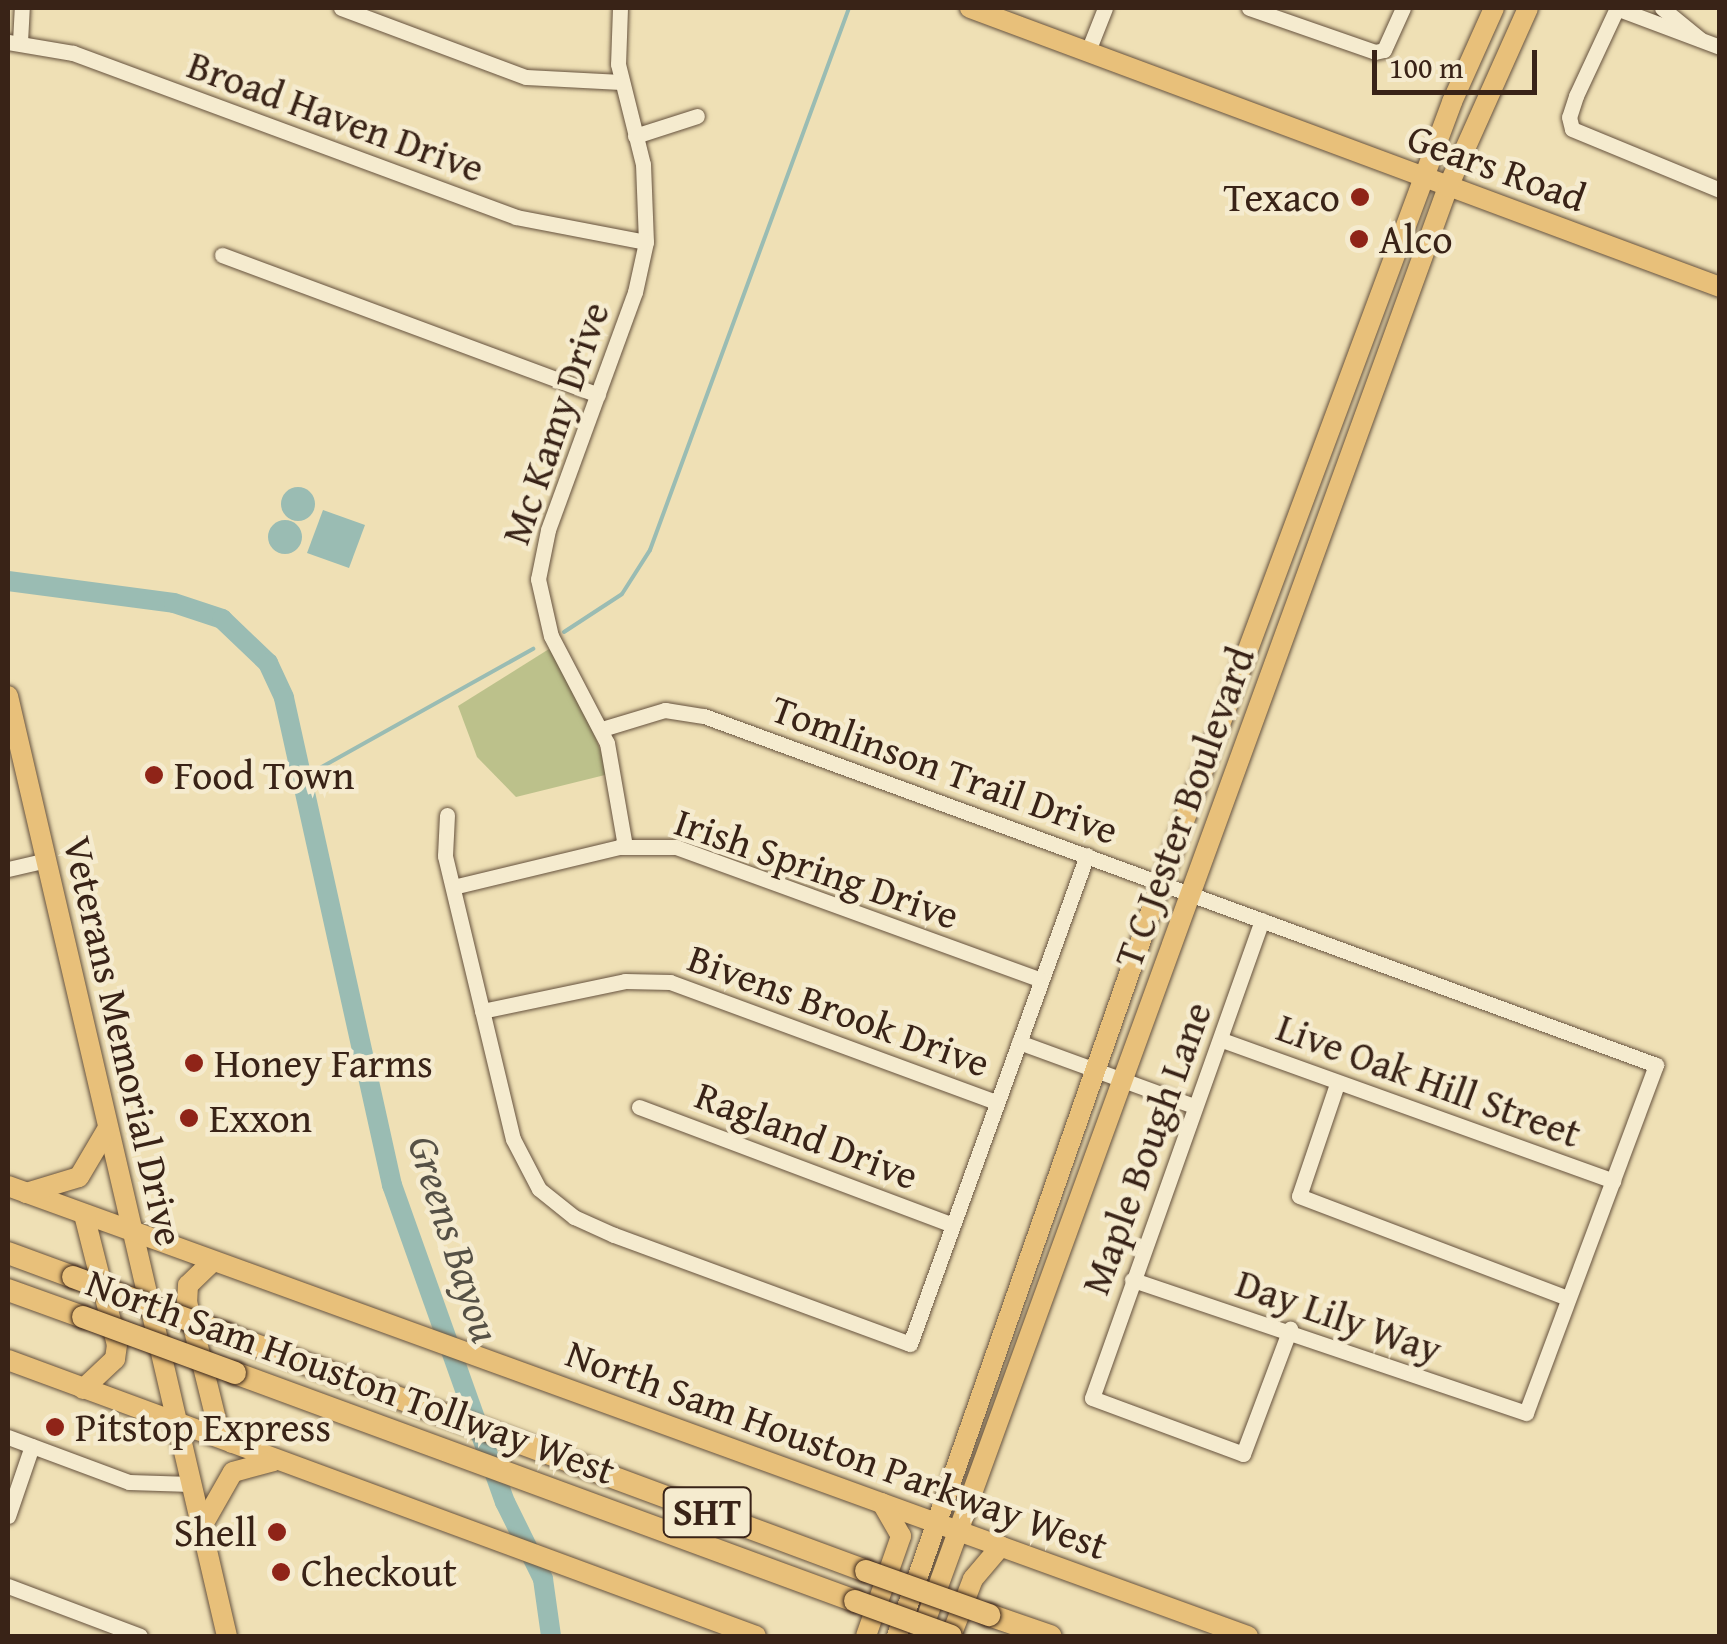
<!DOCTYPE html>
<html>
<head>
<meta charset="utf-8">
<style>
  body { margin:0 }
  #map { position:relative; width:1727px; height:1644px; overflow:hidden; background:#efe0b5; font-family:"Gentium Book Plus",serif }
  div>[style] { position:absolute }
  .green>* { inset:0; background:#bcc18b }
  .water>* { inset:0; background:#9abcb3 }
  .round { border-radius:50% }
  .stream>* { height:4px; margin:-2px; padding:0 2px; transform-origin:2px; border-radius:2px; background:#9abcb3 }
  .river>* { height:20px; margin:-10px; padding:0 10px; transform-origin:10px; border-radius:10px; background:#9abcb3 }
  .roads { filter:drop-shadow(0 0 2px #66523e) drop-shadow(0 0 2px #66523e) }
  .minor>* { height:15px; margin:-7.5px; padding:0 7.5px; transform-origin:7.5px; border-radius:7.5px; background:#f5ebcf }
  .major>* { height:20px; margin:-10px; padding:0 10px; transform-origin:10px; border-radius:10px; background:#e8c07a }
  .highway>* { height:22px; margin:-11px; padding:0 11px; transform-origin:11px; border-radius:11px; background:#e8c07a }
  .bridges { filter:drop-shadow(0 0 2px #392317) drop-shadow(0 0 2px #392317) }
  .highway-bridge>* { height:22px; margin:-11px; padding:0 11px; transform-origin:11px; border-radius:11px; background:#e8c07a }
  .dots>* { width:28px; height:28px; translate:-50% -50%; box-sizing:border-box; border:5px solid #f5ebcf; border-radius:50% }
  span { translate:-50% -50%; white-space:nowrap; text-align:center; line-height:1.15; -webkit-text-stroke:9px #f5ebcf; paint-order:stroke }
  .shield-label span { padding:2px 8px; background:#f5ebcf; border:2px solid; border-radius:8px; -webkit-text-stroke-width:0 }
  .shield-label { font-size:38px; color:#392317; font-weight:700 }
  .street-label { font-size:40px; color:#392317 }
  .poi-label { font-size:40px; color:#392317 }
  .right { translate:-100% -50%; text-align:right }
  .left { translate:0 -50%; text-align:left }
  .water-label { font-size:42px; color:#565146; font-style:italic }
  .frame { position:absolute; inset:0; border:10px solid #392317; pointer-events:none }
  .scale { position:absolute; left:1372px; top:50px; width:165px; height:45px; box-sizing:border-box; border:5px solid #392317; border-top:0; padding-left:12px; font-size:30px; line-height:35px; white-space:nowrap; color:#392317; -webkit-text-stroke:8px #f5ebcf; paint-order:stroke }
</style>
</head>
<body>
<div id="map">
  <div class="green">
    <i style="clip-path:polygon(549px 649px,584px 706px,609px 774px,516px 797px,477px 757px,458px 706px)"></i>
  </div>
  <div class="water">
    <i class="round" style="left:281px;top:487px;width:34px;height:34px"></i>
    <i style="clip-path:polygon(323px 510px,365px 525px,349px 568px,307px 553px)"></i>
    <i class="round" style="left:268px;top:520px;width:34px;height:34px"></i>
  </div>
  <div class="stream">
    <i style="left:564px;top:632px;width:69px;rotate:-33.2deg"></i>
    <i style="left:622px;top:594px;width:52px;rotate:-57.5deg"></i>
    <i style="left:650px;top:550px;width:577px;rotate:-69.84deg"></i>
    <i style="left:302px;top:778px;width:265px;rotate:-29.2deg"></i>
  </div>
  <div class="river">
    <i style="left:8px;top:581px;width:167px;rotate:7.5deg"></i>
    <i style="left:174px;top:603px;width:51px;rotate:18.4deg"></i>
    <i style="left:222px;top:619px;width:64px;rotate:43.7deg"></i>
    <i style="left:268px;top:663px;width:38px;rotate:65deg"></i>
    <i style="left:284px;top:698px;width:499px;rotate:77.5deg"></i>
    <i style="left:392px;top:1185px;width:337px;rotate:70.4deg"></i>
    <i style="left:505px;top:1502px;width:86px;rotate:63.7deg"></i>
    <i style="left:543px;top:1579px;width:58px;rotate:82deg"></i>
  </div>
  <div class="roads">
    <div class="minor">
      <i style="left:341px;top:8px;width:197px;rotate:20.5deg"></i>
      <i style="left:526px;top:77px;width:95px;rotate:3deg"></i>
      <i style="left:620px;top:8px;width:56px;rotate:92deg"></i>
      <i style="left:618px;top:64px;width:103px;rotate:76deg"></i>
      <i style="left:643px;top:164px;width:78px;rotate:87.8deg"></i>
      <i style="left:646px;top:242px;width:51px;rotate:102.4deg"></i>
      <i style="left:635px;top:292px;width:253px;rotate:110.1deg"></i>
      <i style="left:548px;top:530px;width:50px;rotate:101.5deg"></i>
      <i style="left:538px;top:579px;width:58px;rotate:77.2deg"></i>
      <i style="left:551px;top:636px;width:121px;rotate:62.4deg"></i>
      <i style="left:607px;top:743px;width:105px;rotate:80.1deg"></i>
      <i style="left:1249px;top:8px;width:133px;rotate:19.2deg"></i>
      <i style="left:1375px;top:52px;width:9px;rotate:-13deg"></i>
      <i style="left:1384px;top:50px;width:46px;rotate:-65.7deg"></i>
      <i style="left:1616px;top:8px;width:111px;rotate:20.6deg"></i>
      <i style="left:1617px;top:8px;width:97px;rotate:115deg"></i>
      <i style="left:1576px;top:96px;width:22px;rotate:108deg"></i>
      <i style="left:1569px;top:117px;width:12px;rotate:76deg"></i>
      <i style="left:1572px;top:129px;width:160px;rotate:22.4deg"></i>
      <i style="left:1662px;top:8px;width:49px;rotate:39.2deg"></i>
      <i style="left:8px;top:42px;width:66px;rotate:9.6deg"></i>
      <i style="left:73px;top:53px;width:472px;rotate:20.3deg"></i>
      <i style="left:516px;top:217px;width:132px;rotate:10.9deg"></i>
      <i style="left:20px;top:42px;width:34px;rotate:-87deg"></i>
      <i style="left:1088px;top:51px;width:46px;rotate:-68.4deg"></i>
      <i style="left:635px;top:136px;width:65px;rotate:-17.9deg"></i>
      <i style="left:222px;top:255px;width:401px;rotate:20.4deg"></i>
      <i style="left:602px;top:729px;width:66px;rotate:-16.8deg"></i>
      <i style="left:665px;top:710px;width:39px;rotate:9deg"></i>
      <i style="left:704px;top:716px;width:1014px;rotate:20.13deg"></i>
      <i style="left:1656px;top:1065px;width:371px;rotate:110.5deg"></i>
      <i style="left:1526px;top:1413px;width:416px;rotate:-161.3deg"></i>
      <i style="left:447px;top:815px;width:41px;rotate:92.8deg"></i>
      <i style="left:445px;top:856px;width:291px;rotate:76.5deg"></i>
      <i style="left:513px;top:1139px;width:56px;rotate:62.5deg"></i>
      <i style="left:539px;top:1189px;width:45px;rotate:38.7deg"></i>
      <i style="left:574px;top:1217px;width:44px;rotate:24.2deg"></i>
      <i style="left:614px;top:1235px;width:315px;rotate:20.2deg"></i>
      <i style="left:910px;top:1344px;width:520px;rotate:-70.1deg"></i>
      <i style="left:8px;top:869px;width:39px;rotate:-13deg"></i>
      <i style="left:453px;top:887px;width:171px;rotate:-13.5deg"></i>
      <i style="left:619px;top:847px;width:57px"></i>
      <i style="left:676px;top:847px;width:388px;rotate:20deg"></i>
      <i style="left:1262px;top:920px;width:507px;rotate:109.58deg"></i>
      <i style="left:1092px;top:1398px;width:161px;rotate:20.3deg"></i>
      <i style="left:1243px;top:1454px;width:134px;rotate:-69.4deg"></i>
      <i style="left:482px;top:1011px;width:146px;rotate:-11.8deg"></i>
      <i style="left:625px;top:981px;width:45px;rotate:1.3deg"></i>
      <i style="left:670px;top:982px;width:348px;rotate:20.2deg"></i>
      <i style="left:1222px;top:1040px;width:416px;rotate:19.8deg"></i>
      <i style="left:1019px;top:1042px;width:186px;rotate:20.1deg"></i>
      <i style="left:1337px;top:1084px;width:118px;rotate:108.7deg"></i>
      <i style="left:1299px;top:1196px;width:288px;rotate:20.8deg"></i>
      <i style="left:639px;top:1107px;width:335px;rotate:20.6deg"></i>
      <i style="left:8px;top:1437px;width:129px;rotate:20.4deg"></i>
      <i style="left:129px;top:1482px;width:62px;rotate:1.8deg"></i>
      <i style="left:8px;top:1516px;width:74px;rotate:-71.1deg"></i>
      <i style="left:8px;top:1586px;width:141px;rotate:20.7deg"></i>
    </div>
    <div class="major">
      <i style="left:970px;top:8px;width:800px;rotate:20.41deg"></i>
      <i style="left:8px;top:696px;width:965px;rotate:76.89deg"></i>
      <i style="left:8px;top:1186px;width:1319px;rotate:19.95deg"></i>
      <i style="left:26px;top:1193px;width:55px;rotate:-16.8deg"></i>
      <i style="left:79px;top:1177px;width:57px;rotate:-59.4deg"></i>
      <i style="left:211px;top:1263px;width:32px;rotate:136deg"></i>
      <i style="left:188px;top:1285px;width:17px;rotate:93deg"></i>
      <i style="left:187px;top:1302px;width:125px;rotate:76.1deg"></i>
      <i style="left:217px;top:1423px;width:25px;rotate:53deg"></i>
      <i style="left:8px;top:1360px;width:797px;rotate:20.25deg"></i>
      <i style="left:83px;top:1389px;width:44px;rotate:-43.2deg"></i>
      <i style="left:115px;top:1359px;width:14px;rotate:-82deg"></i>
      <i style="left:117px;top:1345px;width:134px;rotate:-104.2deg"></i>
      <i style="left:201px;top:1528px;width:64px;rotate:-60.3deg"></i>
      <i style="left:233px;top:1472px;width:42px;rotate:-15deg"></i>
      <i style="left:866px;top:1636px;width:106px;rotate:-70.7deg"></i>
      <i style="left:901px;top:1536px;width:38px;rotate:-120deg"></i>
      <i style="left:897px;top:1636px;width:798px;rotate:-70.68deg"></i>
      <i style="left:1161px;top:883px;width:833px;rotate:-69.56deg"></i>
      <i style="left:1452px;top:102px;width:103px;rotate:-65.9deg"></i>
      <i style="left:920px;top:1636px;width:1542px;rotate:-69.98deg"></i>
      <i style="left:1448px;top:187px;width:196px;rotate:-65.9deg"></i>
      <i style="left:951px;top:1636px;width:61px;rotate:-68.9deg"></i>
      <i style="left:973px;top:1579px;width:43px;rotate:-49.7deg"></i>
    </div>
    <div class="highway">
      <i style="left:8px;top:1253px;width:69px;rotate:20.3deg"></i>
      <i style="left:8px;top:1290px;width:80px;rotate:19.8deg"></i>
      <i style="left:226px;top:1334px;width:682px;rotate:20.32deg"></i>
      <i style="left:235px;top:1373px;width:661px;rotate:20.19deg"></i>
      <i style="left:989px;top:1615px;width:65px;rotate:19deg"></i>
    </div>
  </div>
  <div class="bridges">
    <div class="highway-bridge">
      <i style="left:73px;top:1277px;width:163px;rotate:20.4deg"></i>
      <i style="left:83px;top:1317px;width:162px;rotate:20.2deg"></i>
      <i style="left:866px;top:1571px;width:131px;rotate:19.7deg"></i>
      <i style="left:855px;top:1601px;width:102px;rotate:20deg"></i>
    </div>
  </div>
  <div class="dots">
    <i style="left:1360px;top:197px;background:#8f2418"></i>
    <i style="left:1359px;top:239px;background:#8f2418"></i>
    <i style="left:154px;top:775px;background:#8f2418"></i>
    <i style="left:194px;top:1063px;background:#8f2418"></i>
    <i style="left:189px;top:1118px;background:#8f2418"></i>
    <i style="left:55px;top:1427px;background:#8f2418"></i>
    <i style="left:277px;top:1532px;background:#8f2418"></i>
    <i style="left:281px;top:1572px;background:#8f2418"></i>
  </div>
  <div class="shield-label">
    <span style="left:707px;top:1512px">SHT</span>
  </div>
  <div class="street-label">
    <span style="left:336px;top:116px;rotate:20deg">Broad Haven Drive</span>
    <span style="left:1497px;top:167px;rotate:20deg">Gears Road</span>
    <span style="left:555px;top:423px;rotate:-71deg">Mc Kamy Drive</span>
    <span style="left:945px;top:769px;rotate:20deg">Tomlinson Trail Drive</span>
    <span style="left:1184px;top:807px;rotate:-70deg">T C Jester Boulevard</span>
    <span style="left:817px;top:868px;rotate:19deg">Irish Spring Drive</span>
    <span style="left:839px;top:1010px;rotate:20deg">Bivens Brook Drive</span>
    <span style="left:124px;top:1041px;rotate:77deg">Veterans Memorial Drive</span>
    <span style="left:1429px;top:1080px;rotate:20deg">Live Oak Hill Street</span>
    <span style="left:807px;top:1135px;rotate:21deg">Ragland Drive</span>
    <span style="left:1146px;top:1148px;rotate:-70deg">Maple Bough Lane</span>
    <span style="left:1339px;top:1316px;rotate:19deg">Day Lily Way</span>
    <span style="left:351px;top:1376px;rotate:20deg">North Sam Houston Tollway West</span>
    <span style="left:837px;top:1449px;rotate:20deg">North Sam Houston Parkway West</span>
  </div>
  <div class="poi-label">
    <span class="right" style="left:1340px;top:197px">Texaco</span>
    <span class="left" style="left:1379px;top:239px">Alco</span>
    <span class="left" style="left:174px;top:775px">Food Town</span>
    <span class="left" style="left:214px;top:1063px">Honey Farms</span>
    <span class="left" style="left:209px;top:1118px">Exxon</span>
    <span class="left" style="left:75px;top:1427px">Pitstop Express</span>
    <span class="right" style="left:257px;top:1532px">Shell</span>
    <span class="left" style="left:301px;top:1572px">Checkout</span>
  </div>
  <div class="water-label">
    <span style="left:455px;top:1239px;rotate:72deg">Greens Bayou</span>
  </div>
  <div class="frame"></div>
  <div class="scale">100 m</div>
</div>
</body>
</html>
